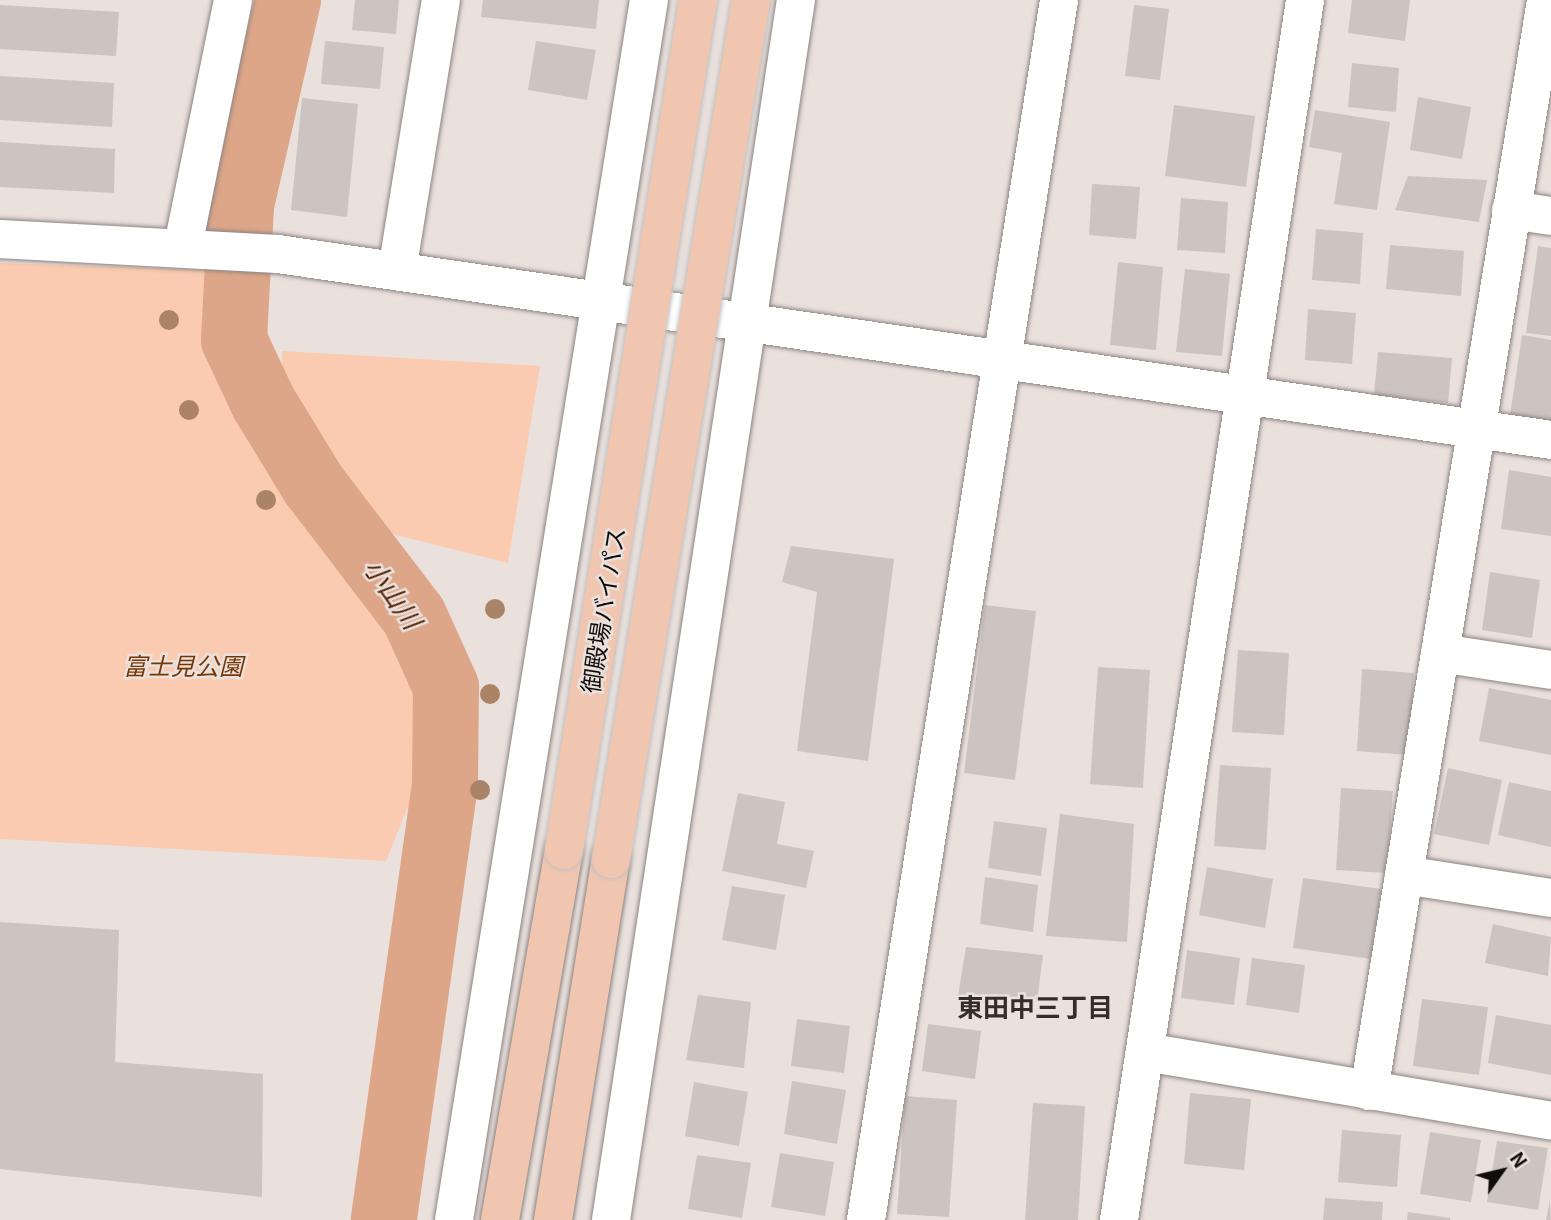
<!DOCTYPE html>
<html>
<head>
<meta charset="utf-8">
<style>
  body { margin:0 }
  #map { position:relative; width:1551px; height:1220px; overflow:hidden; background:#eae1dd; font-family:Georgia,"Noto Sans JP",serif }
  div>[style] { position:absolute }
  .green>* { inset:0; background:#facab1 }
  .river>* { height:66px; margin:-33px; padding:0 33px; transform-origin:33px; border-radius:33px; background:#dda688 }
  .building>* { inset:0; background:#ccc4c0 }
  .roads { filter:drop-shadow(0 0 2px #8c8481) drop-shadow(0 0 2px #8c8481) }
  .street>* { height:38px; margin:-19px; padding:0 19px; transform-origin:19px; border-radius:19px; background:#fff }
  .highway>* { height:38px; margin:-19px; padding:0 19px; transform-origin:19px; border-radius:19px; background:#f1c6b0 }
  .bridges { filter:drop-shadow(0 0 2px #c1c0c0) drop-shadow(0 0 2px #c1c0c0) }
  .highway-bridge>* { height:38px; margin:-19px; padding:0 19px; transform-origin:19px; border-radius:19px; background:#f1c6b0 }
  .trees>* { width:20px; height:20px; margin:-10px; border-radius:50%; background:#ab8366 }
  span { translate:-50% -50%; white-space:nowrap; text-align:center; line-height:1.15; -webkit-text-stroke:5px #eae1dd; paint-order:stroke }
  .street-label { font-size:24px; color:#100d0b }
  .park-label { font-size:24px; color:#783605; font-style:italic }
  .water-label { font-size:26px; color:#532100; font-style:italic }
  .neighbourhood-label { font-size:26px; color:#342e2b; font-weight:700 }
  .north { position:absolute; left:1467px; top:1136px; width:70px; height:70px; -webkit-text-stroke:5px #eae1dd; paint-order:stroke; rotate:56deg; font-size:19px; font-weight:700; line-height:28px; text-align:center; color:#100d0b }
  .north::after { content:''; display:block; margin:auto; width:24px; height:32px; background:#100d0b; clip-path:polygon(50% 0,100% 100%,50% 72%,0 100%) }
</style>
</head>
<body>
<div id="map">
  <div class="green">
    <i style="clip-path:polygon(0 263px,215px 270px,210px 358px,240px 421px,290px 502px,391px 634px,422px 706px,409px 804px,386px 861px,0 839px)"></i>
    <i style="clip-path:polygon(282px 351px,540px 366px,508px 563px,392px 534px,283px 400px)"></i>
  </div>
  <div class="river">
    <i style="left:288px;top:0;width:211px;rotate:102.9deg"></i>
    <i style="left:241px;top:206px;width:134px;rotate:93deg"></i>
    <i style="left:234px;top:340px;width:68px;rotate:64.9deg"></i>
    <i style="left:263px;top:402px;width:96px;rotate:58.6deg"></i>
    <i style="left:313px;top:484px;width:166px;rotate:52.6deg"></i>
    <i style="left:414px;top:616px;width:78px;rotate:65.7deg"></i>
    <i style="left:446px;top:687px;width:97px;rotate:90.6deg"></i>
    <i style="left:445px;top:784px;width:440px;rotate:98deg"></i>
  </div>
  <div class="building">
    <i style="clip-path:polygon(355px 0,399px 0,396px 34px,352px 30px)"></i>
    <i style="clip-path:polygon(483px 0,599px 0,596px 29px,481px 17px)"></i>
    <i style="clip-path:polygon(1352px 0,1410px 0,1405px 41px,1348px 33px)"></i>
    <i style="clip-path:polygon(0 5px,119px 12px,116px 56px,0 49px)"></i>
    <i style="clip-path:polygon(1134px 5px,1169px 9px,1160px 80px,1125px 76px)"></i>
    <i style="clip-path:polygon(325px 41px,384px 47px,380px 89px,321px 84px)"></i>
    <i style="clip-path:polygon(536px 41px,596px 50px,587px 100px,528px 90px)"></i>
    <i style="clip-path:polygon(1352px 63px,1399px 68px,1396px 112px,1348px 107px)"></i>
    <i style="clip-path:polygon(0 76px,114px 83px,112px 127px,0 120px)"></i>
    <i style="clip-path:polygon(1418px 97px,1471px 107px,1462px 159px,1410px 150px)"></i>
    <i style="clip-path:polygon(302px 98px,358px 104px,347px 217px,291px 210px)"></i>
    <i style="clip-path:polygon(1174px 105px,1255px 116px,1246px 187px,1165px 176px)"></i>
    <i style="clip-path:polygon(1315px 110px,1390px 122px,1377px 210px,1334px 204px,1342px 153px,1309px 147px)"></i>
    <i style="clip-path:polygon(0 142px,115px 149px,114px 193px,0 187px)"></i>
    <i style="clip-path:polygon(1408px 176px,1487px 180px,1479px 222px,1395px 210px)"></i>
    <i style="clip-path:polygon(1092px 184px,1140px 187px,1136px 239px,1089px 235px)"></i>
    <i style="clip-path:polygon(1181px 198px,1228px 202px,1225px 253px,1177px 250px)"></i>
    <i style="clip-path:polygon(1316px 229px,1363px 233px,1360px 284px,1312px 280px)"></i>
    <i style="clip-path:polygon(1390px 245px,1464px 251px,1461px 296px,1386px 289px)"></i>
    <i style="clip-path:polygon(1538px 246px,1551px 248px,1551px 336px,1526px 333px)"></i>
    <i style="clip-path:polygon(1118px 262px,1163px 267px,1156px 350px,1110px 345px)"></i>
    <i style="clip-path:polygon(1185px 269px,1230px 274px,1222px 356px,1176px 352px)"></i>
    <i style="clip-path:polygon(1308px 309px,1356px 313px,1352px 364px,1305px 360px)"></i>
    <i style="clip-path:polygon(1522px 335px,1551px 340px,1551px 427px,1509px 422px)"></i>
    <i style="clip-path:polygon(1378px 352px,1452px 358px,1448px 403px,1374px 395px)"></i>
    <i style="clip-path:polygon(1509px 470px,1551px 477px,1551px 536px,1501px 529px)"></i>
    <i style="clip-path:polygon(791px 546px,894px 559px,868px 761px,797px 751px,817px 592px,782px 582px)"></i>
    <i style="clip-path:polygon(1490px 572px,1540px 580px,1532px 638px,1482px 630px)"></i>
    <i style="clip-path:polygon(985px 605px,1036px 611px,1015px 780px,964px 773px)"></i>
    <i style="clip-path:polygon(1238px 650px,1289px 653px,1284px 735px,1232px 732px)"></i>
    <i style="clip-path:polygon(1098px 667px,1150px 670px,1143px 788px,1090px 784px)"></i>
    <i style="clip-path:polygon(1362px 669px,1414px 673px,1409px 755px,1357px 751px)"></i>
    <i style="clip-path:polygon(1489px 688px,1551px 700px,1551px 755px,1479px 741px)"></i>
    <i style="clip-path:polygon(1220px 765px,1271px 768px,1266px 850px,1214px 846px)"></i>
    <i style="clip-path:polygon(1448px 768px,1502px 780px,1489px 845px,1434px 834px)"></i>
    <i style="clip-path:polygon(1509px 782px,1551px 791px,1551px 847px,1498px 835px)"></i>
    <i style="clip-path:polygon(1341px 788px,1393px 791px,1387px 873px,1336px 870px)"></i>
    <i style="clip-path:polygon(738px 793px,785px 802px,777px 844px,814px 851px,806px 888px,722px 871px)"></i>
    <i style="clip-path:polygon(1060px 814px,1134px 824px,1127px 942px,1046px 936px)"></i>
    <i style="clip-path:polygon(994px 821px,1047px 828px,1041px 876px,988px 868px)"></i>
    <i style="clip-path:polygon(1207px 867px,1273px 879px,1265px 928px,1199px 915px)"></i>
    <i style="clip-path:polygon(985px 877px,1038px 885px,1033px 932px,980px 924px)"></i>
    <i style="clip-path:polygon(1303px 878px,1381px 889px,1371px 959px,1293px 948px)"></i>
    <i style="clip-path:polygon(732px 886px,785px 895px,776px 950px,722px 940px)"></i>
    <i style="clip-path:polygon(0 922px,119px 930px,115px 1062px,263px 1074px,262px 1197px,0 1169px)"></i>
    <i style="clip-path:polygon(1493px 924px,1551px 937px,1548px 976px,1485px 963px)"></i>
    <i style="clip-path:polygon(966px 947px,1043px 955px,1037px 1002px,958px 996px)"></i>
    <i style="clip-path:polygon(1187px 950px,1240px 958px,1234px 1005px,1181px 998px)"></i>
    <i style="clip-path:polygon(1252px 958px,1305px 965px,1299px 1013px,1246px 1005px)"></i>
    <i style="clip-path:polygon(698px 995px,751px 1002px,744px 1068px,686px 1060px)"></i>
    <i style="clip-path:polygon(1422px 999px,1488px 1007px,1479px 1075px,1413px 1066px)"></i>
    <i style="clip-path:polygon(1496px 1015px,1551px 1025px,1551px 1075px,1488px 1063px)"></i>
    <i style="clip-path:polygon(797px 1019px,850px 1026px,844px 1073px,791px 1066px)"></i>
    <i style="clip-path:polygon(928px 1024px,981px 1031px,975px 1079px,922px 1071px)"></i>
    <i style="clip-path:polygon(792px 1081px,846px 1090px,837px 1144px,784px 1134px)"></i>
    <i style="clip-path:polygon(694px 1082px,748px 1092px,739px 1146px,685px 1136px)"></i>
    <i style="clip-path:polygon(1190px 1093px,1251px 1099px,1244px 1170px,1184px 1164px)"></i>
    <i style="clip-path:polygon(905px 1096px,957px 1100px,949px 1217px,897px 1214px)"></i>
    <i style="clip-path:polygon(1033px 1103px,1085px 1106px,1078px 1220px,1025px 1220px)"></i>
    <i style="clip-path:polygon(1342px 1130px,1401px 1135px,1397px 1187px,1338px 1182px)"></i>
    <i style="clip-path:polygon(1430px 1132px,1481px 1140px,1471px 1202px,1420px 1194px)"></i>
    <i style="clip-path:polygon(1497px 1141px,1548px 1148px,1538px 1210px,1487px 1202px)"></i>
    <i style="clip-path:polygon(780px 1153px,834px 1162px,825px 1216px,771px 1207px)"></i>
    <i style="clip-path:polygon(697px 1155px,751px 1163px,742px 1218px,688px 1209px)"></i>
    <i style="clip-path:polygon(1325px 1198px,1383px 1202px,1382px 1220px,1323px 1220px)"></i>
    <i style="clip-path:polygon(1550px 1200px,1551px 1220px,1546px 1220px)"></i>
    <i style="clip-path:polygon(1408px 1212px,1450px 1218px,1450px 1220px,1407px 1220px)"></i>
  </div>
  <div class="roads">
    <div class="street">
      <i style="left:1511px;top:210px;width:40px;rotate:8.5deg"></i>
      <i style="left:0;top:239px;width:278px;rotate:3.1deg"></i>
      <i style="left:278px;top:254px;width:1287px;rotate:8.31deg"></i>
      <i style="left:183px;top:246px;width:251px;rotate:-78.5deg"></i>
      <i style="left:397px;top:271px;width:275px;rotate:-80.8deg"></i>
      <i style="left:1440px;top:653px;width:112px;rotate:8.7deg"></i>
      <i style="left:1404px;top:875px;width:149px;rotate:8.9deg"></i>
      <i style="left:1145px;top:1052px;width:412px;rotate:9.6deg"></i>
      <i style="left:1369px;top:1091px;width:1105px;rotate:-80.78deg"></i>
      <i style="left:454px;top:1220px;width:1235px;rotate:-80.92deg"></i>
      <i style="left:611px;top:1220px;width:1234px;rotate:-81.38deg"></i>
      <i style="left:866px;top:1220px;width:1235px;rotate:-81.01deg"></i>
      <i style="left:1119px;top:1220px;width:1234px;rotate:-81.33deg"></i>
    </div>
    <div class="highway">
      <i style="left:500px;top:1220px;width:375px;rotate:-80.2deg"></i>
      <i style="left:553px;top:1220px;width:366px;rotate:-80.9deg"></i>
    </div>
  </div>
  <div class="bridges">
    <div class="highway-bridge">
      <i style="left:564px;top:850px;width:860px;rotate:-81.04deg"></i>
      <i style="left:611px;top:859px;width:870px;rotate:-80.74deg"></i>
    </div>
  </div>
  <div class="trees">
    <i style="left:169px;top:320px"></i>
    <i style="left:189px;top:410px"></i>
    <i style="left:266px;top:500px"></i>
    <i style="left:495px;top:609px"></i>
    <i style="left:490px;top:694px"></i>
    <i style="left:480px;top:790px"></i>
  </div>
  <div class="street-label">
    <span style="left:602px;top:610px;rotate:-81deg">御殿場バイパス</span>
  </div>
  <div class="park-label">
    <span style="left:183px;top:665px">富士見公園</span>
  </div>
  <div class="water-label">
    <span style="left:394px;top:593px;rotate:55deg">小山川</span>
  </div>
  <div class="neighbourhood-label">
    <span style="left:1035px;top:1006px">東田中三丁目</span>
  </div>
  <div class="north">N</div>
</div>
</body>
</html>
